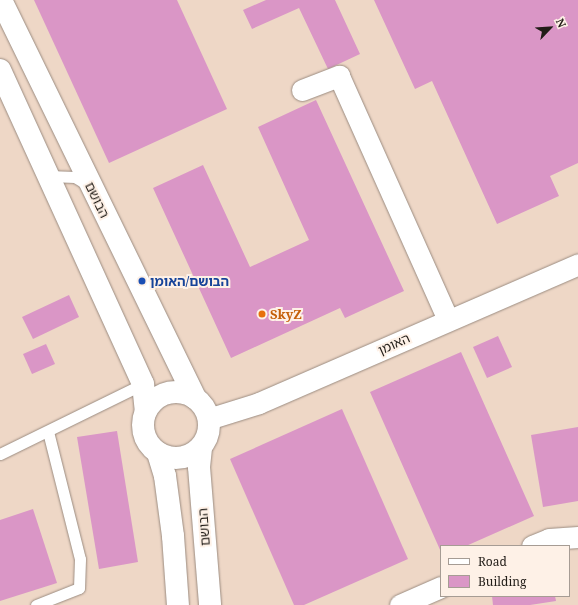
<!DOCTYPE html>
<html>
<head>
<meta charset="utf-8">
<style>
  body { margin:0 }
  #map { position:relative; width:578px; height:605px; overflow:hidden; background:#f3e3d7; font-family:"Noto Serif","Noto Sans Hebrew",serif }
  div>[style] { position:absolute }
  .built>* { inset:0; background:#eed7c6 }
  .building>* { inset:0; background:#da96c6 }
  .roads { filter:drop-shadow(0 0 1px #9b8c81) drop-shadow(0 0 1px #9b8c81) }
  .lane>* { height:11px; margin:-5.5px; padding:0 5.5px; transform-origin:5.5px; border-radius:5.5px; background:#fff }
  .street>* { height:21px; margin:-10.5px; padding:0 10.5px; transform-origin:10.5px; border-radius:10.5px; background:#fff }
  .secondary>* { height:22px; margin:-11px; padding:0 11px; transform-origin:11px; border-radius:11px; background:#fff }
  .secondary>.ring { margin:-11px; padding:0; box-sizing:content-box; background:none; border:22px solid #fff; border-radius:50% }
  .dots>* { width:11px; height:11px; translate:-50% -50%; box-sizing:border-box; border:2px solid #fef1e7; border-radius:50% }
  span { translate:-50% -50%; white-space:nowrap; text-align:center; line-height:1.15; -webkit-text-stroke:4px #fef1e7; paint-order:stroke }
  .street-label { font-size:13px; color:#211c17 }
  .transit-label { font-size:13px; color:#164399; font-weight:700 }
  .left { translate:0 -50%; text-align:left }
  .food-label { font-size:13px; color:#c56008; font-weight:700 }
  .legend { position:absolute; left:440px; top:545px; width:130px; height:52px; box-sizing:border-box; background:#fef1e7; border:1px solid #a69c94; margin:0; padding:5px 7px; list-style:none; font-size:12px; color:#211c17 }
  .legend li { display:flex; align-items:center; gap:8px; height:20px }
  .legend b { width:20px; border:1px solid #a69c94 }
  .north { position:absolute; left:530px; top:8px; width:40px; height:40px; -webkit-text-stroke:3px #fef1e7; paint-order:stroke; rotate:65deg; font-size:11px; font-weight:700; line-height:16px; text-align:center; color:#211c17 }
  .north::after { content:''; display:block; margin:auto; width:14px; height:18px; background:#211c17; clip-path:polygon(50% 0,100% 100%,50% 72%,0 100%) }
</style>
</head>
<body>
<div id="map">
  <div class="built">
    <i style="clip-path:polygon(evenodd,0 0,578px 0,578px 605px,0 605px,0 0,441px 546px,569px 546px,569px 596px,441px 596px,441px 546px)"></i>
  </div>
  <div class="building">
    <i style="clip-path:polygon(34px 0,177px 0,227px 109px,109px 163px)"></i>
    <i style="clip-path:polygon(266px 0,335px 0,360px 54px,328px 69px,299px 8px,252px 29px,243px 10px)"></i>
    <i style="clip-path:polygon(374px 0,578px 0,578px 163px,550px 176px,559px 196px,497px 224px,432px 81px,415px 89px)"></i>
    <i style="clip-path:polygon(316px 100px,404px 291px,345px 318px,340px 308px,231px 358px,153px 188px,203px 165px,250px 267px,309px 240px,258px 127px)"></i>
    <i style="clip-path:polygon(69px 295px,79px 317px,33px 339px,22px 317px)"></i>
    <i style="clip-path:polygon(498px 336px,512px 367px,487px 378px,473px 347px)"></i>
    <i style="clip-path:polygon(46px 344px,55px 364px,32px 374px,23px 354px)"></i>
    <i style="clip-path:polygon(461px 352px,534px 516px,466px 546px,441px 546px,441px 552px,370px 392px)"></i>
    <i style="clip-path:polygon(342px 409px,408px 559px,304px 605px,294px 605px,230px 459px)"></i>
    <i style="clip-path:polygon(578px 427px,578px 501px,543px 507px,531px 435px)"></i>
    <i style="clip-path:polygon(117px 431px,138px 562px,99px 569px,77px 437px)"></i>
    <i style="clip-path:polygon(33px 509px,57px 583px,0 601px,0 520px)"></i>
    <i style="clip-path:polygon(492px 596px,555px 596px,556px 601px,530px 605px,493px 605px)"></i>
  </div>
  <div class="roads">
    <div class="lane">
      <i style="left:48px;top:176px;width:27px;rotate:2deg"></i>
      <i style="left:75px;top:177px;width:15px;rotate:32deg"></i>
      <i style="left:0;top:454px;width:159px;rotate:-26.1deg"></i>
      <i style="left:36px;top:605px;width:46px;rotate:-21.6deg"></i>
      <i style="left:79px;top:588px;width:29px;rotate:-88deg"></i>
      <i style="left:80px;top:559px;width:131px;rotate:-104.1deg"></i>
    </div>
    <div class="street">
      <i style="left:302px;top:90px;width:40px;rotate:-21deg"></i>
      <i style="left:339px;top:76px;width:267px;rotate:65.9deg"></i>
      <i style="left:208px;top:419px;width:53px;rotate:-17.4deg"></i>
      <i style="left:259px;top:403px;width:348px;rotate:-23.5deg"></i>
      <i style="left:532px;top:546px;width:18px;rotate:-22deg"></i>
      <i style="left:549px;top:539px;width:29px;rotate:-4deg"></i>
      <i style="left:400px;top:605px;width:45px;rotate:-23.7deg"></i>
    </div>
    <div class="secondary">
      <i style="left:1px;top:0;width:443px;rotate:64deg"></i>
      <i style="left:0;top:70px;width:345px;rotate:65.5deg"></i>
      <i style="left:143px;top:384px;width:27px;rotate:84deg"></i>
      <i class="ring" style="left:143px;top:392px;width:44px;height:44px"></i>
      <i style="left:201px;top:448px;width:19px;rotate:96deg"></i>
      <i style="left:199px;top:467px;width:138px;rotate:85.4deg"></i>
      <i style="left:158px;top:453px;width:24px;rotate:73deg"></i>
      <i style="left:165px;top:476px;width:61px;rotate:82.4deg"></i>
      <i style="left:173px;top:536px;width:69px;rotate:85.9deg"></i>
    </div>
  </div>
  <div class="dots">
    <i style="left:142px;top:281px;background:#1a4fb4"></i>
    <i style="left:262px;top:314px;background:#e8710a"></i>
  </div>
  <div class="street-label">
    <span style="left:97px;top:200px;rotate:64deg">הבושם</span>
    <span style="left:394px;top:344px;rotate:-24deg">האומן</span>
    <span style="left:204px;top:527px;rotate:-94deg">הבושם</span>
  </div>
  <div class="transit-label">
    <span class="left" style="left:150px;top:281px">הבושם/האומן</span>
  </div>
  <div class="food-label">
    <span class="left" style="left:270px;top:314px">SkyZ</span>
  </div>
  <ul class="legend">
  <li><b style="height:5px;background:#fff"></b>Road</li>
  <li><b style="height:11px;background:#da96c6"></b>Building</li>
  </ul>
  <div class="north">N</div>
</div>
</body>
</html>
